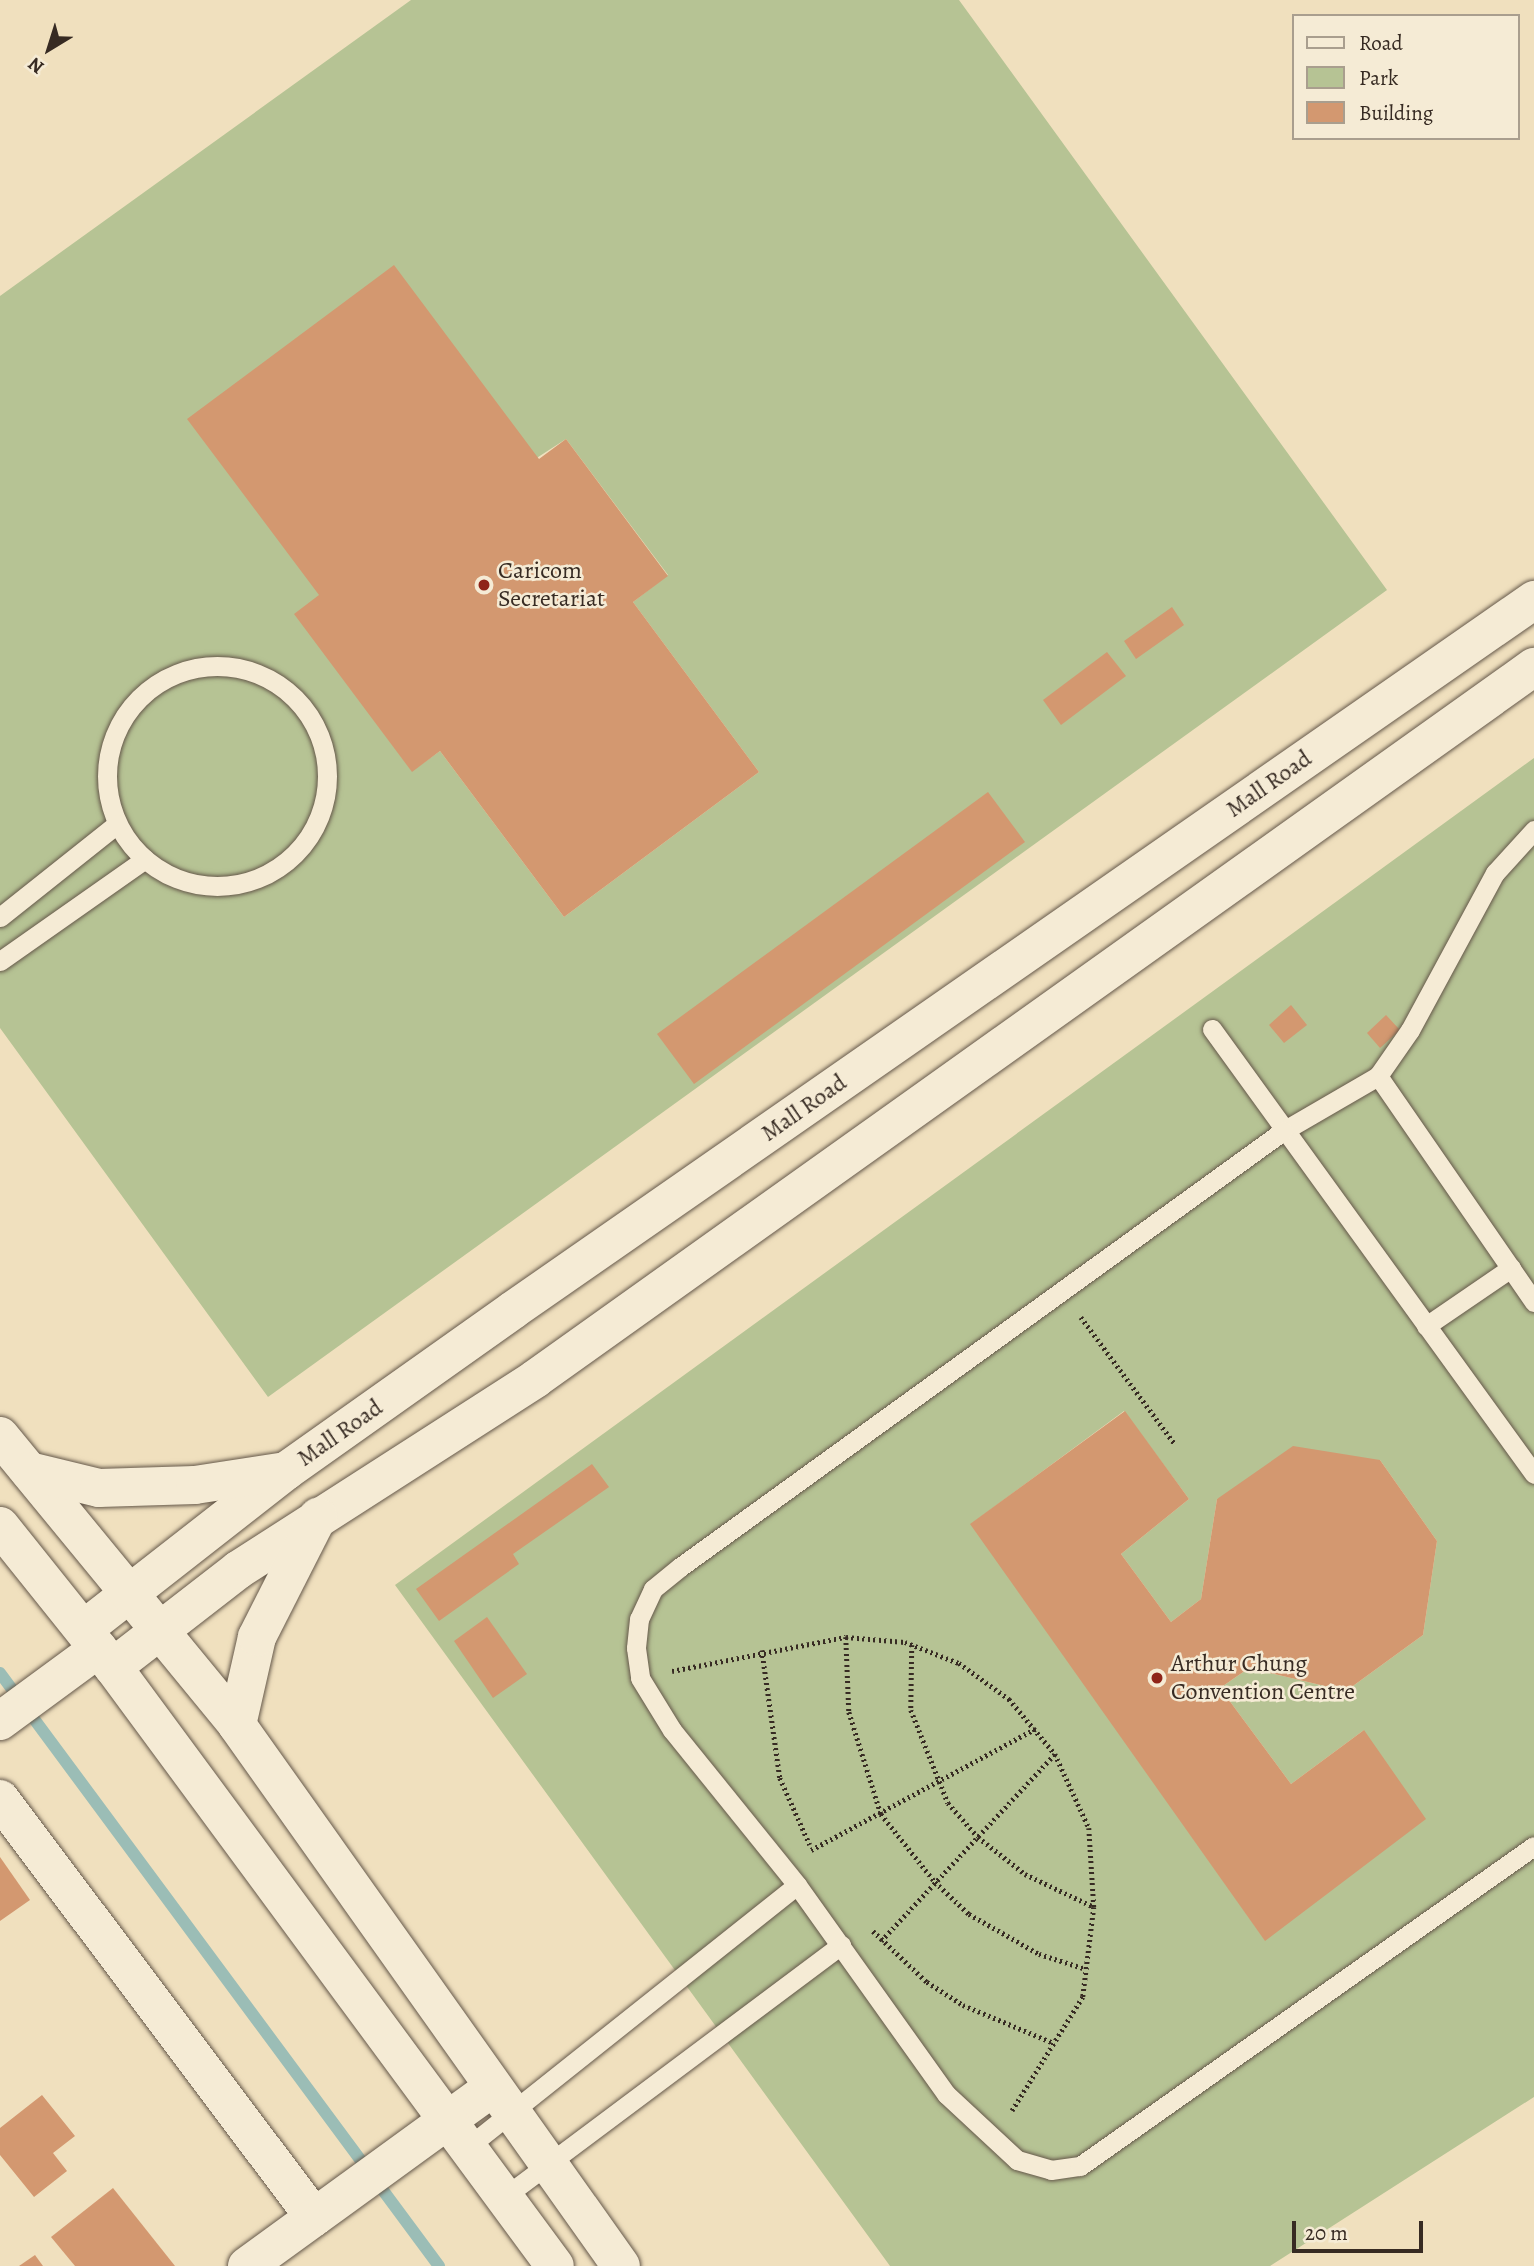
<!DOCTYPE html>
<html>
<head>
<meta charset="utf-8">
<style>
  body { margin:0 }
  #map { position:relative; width:1534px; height:2266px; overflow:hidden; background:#f0e0be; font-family:Alegreya,serif }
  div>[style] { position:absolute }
  .green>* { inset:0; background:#b6c394 }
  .stream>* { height:12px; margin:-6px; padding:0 6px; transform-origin:6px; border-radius:6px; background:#9bbdb6 }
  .building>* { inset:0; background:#d39870 }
  .path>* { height:4.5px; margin-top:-2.25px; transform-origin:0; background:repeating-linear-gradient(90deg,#372b23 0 2px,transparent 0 5.5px) }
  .roads { filter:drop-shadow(0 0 2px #65584a) drop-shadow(0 0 2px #65584a) }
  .lane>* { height:19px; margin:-9.5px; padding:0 9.5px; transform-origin:9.5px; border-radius:9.5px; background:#f5ebd5 }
  .lane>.ring { margin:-9.5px; padding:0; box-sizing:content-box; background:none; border:19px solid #f5ebd5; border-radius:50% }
  .street>* { height:38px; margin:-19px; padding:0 19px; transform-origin:19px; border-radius:19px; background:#f5ebd5 }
  .secondary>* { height:38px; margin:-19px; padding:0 19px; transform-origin:19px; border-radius:19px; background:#f5ebd5 }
  .dots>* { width:19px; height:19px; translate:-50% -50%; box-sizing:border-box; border:4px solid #f5ebd5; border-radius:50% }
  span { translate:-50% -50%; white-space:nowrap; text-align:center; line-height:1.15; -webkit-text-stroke:5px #f5ebd5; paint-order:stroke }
  .poi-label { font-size:24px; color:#372b23 }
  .left { translate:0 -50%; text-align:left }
  .street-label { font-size:24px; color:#372b23 }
  .legend { position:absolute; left:1292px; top:14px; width:228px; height:126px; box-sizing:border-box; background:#f5ebd5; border:2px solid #a99e8e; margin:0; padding:9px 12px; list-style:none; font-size:21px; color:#372b23 }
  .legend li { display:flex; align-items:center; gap:14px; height:35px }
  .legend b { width:35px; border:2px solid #a99e8e }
  .north { position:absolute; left:14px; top:14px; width:70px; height:70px; -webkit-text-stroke:5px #f5ebd5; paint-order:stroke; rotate:218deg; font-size:19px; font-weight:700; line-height:28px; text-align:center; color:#372b23 }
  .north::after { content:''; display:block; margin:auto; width:24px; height:32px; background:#372b23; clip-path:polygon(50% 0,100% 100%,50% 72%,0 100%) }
  .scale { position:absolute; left:1292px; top:2221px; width:131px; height:32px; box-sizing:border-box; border:4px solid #372b23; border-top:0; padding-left:9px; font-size:21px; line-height:24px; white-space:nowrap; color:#372b23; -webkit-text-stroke:5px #f5ebd5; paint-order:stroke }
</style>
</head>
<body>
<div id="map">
  <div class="green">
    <i style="clip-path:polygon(evenodd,411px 0,959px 0,1387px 590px,268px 1397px,0 1028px,0 296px,411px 0,566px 439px,668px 575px,633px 602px,759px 772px,564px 917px,440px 751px,412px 771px,295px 614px,566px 439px)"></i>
    <i style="clip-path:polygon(evenodd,1534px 758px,1534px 2097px,1270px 2266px,890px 2266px,395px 1585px,1534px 758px,1124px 1411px,1189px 1499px,1121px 1554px,1171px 1622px,1201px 1599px,1217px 1499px,1380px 1460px,1437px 1541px,1423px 1635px,1346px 1691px,1249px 1668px,1220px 1688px,1291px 1784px,1364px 1730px,1265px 1940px,971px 1524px,1124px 1411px)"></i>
  </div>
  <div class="stream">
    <i style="left:0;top:1673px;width:738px;rotate:53.49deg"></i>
  </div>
  <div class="building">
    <i style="clip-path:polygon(394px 265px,539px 459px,566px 439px,668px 576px,633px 602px,759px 772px,564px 917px,440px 751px,412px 772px,294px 614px,319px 595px,187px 419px)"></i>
    <i style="clip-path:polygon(1172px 607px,1184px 625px,1136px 659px,1124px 641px)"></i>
    <i style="clip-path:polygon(1107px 652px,1126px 676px,1061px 725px,1043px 700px)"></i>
    <i style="clip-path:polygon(988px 792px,1025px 842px,694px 1084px,657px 1034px)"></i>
    <i style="clip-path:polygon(1291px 1005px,1307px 1025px,1284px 1043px,1269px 1025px)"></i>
    <i style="clip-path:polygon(1386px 1015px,1400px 1030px,1380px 1048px,1367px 1033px)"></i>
    <i style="clip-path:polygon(1125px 1411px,1189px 1499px,1121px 1554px,1171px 1622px,1201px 1599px,1217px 1499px,1293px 1446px,1380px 1460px,1437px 1541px,1423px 1635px,1346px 1691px,1249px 1668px,1220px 1688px,1291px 1784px,1364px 1730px,1426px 1819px,1265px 1941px,970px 1524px)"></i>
    <i style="clip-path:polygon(592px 1464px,609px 1487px,513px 1554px,519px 1564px,439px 1621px,416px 1589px)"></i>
    <i style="clip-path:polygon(487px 1617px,527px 1674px,493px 1698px,454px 1641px)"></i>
    <i style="clip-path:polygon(0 1857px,30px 1900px,0 1921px)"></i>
    <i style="clip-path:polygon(42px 2095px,75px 2136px,53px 2153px,67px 2171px,34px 2197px,0 2155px,0 2128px)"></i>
    <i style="clip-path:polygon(113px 2188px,175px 2266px,75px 2266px,51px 2237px)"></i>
    <i style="clip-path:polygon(35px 2255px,43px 2266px,19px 2266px)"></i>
  </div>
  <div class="path">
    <i style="left:1081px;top:1317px;width:158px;rotate:53.5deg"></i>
    <i style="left:846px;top:1637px;width:75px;rotate:87.7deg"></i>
    <i style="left:849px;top:1712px;width:107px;rotate:72.6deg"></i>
    <i style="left:881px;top:1814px;width:87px;rotate:51.5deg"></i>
    <i style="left:935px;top:1882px;width:47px;rotate:43.3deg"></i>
    <i style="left:969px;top:1914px;width:81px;rotate:29.7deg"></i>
    <i style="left:1039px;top:1954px;width:49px;rotate:17.7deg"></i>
    <i style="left:912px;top:1645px;width:65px;rotate:90.9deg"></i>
    <i style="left:911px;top:1710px;width:100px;rotate:68.3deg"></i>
    <i style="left:948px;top:1803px;width:45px;rotate:48.6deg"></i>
    <i style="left:978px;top:1837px;width:60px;rotate:38.2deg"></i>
    <i style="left:1025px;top:1874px;width:76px;rotate:25.6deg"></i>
    <i style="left:762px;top:1650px;width:129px;rotate:82deg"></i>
    <i style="left:780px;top:1778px;width:73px;rotate:65.9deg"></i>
    <i style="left:672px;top:1671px;width:177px;rotate:-11.1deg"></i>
    <i style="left:846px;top:1637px;width:59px;rotate:4.8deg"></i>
    <i style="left:905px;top:1642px;width:58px;rotate:21.3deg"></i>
    <i style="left:959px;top:1663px;width:62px;rotate:35.8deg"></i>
    <i style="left:1009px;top:1699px;width:72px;rotate:50.1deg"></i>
    <i style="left:1055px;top:1754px;width:81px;rotate:65.3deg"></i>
    <i style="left:1089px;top:1828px;width:79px;rotate:86.4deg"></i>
    <i style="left:1094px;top:1907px;width:91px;rotate:97deg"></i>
    <i style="left:1083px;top:1997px;width:134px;rotate:121.9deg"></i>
    <i style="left:811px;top:1850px;width:255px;rotate:-28.4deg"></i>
    <i style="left:873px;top:1931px;width:74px;rotate:43.4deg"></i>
    <i style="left:927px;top:1982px;width:43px;rotate:32.6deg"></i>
    <i style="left:963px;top:2005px;width:99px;rotate:22.7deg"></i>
    <i style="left:881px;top:1941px;width:255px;rotate:-47.1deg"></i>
  </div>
  <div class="roads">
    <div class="lane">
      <i class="ring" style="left:107px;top:666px;width:201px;height:201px"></i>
      <i style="left:0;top:917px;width:149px;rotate:-38.5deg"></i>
      <i style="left:0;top:961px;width:177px;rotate:-35.1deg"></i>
      <i style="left:1212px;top:1029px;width:549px;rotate:54.11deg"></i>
      <i style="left:1378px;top:1076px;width:56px;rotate:-55.2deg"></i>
      <i style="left:1410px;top:1030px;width:179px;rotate:-61.6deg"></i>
      <i style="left:1495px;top:873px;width:58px;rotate:-47.8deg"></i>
      <i style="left:1534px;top:1302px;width:275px;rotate:-124.6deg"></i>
      <i style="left:1378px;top:1076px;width:110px;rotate:149.9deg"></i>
      <i style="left:1283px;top:1131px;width:744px;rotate:144.13deg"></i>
      <i style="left:680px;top:1567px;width:35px;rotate:141deg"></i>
      <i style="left:653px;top:1589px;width:33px;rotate:115deg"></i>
      <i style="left:639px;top:1619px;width:29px;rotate:96deg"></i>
      <i style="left:636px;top:1648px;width:30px;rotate:82deg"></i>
      <i style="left:640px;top:1678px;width:61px;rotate:58.4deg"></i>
      <i style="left:672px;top:1730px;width:199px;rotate:51.1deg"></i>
      <i style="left:797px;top:1885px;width:257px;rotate:54.5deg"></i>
      <i style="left:946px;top:2094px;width:97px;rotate:42.9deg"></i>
      <i style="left:1017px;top:2160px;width:35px;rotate:16deg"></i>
      <i style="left:1051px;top:2170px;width:29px;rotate:-8deg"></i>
      <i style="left:1080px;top:2166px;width:555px;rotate:-35.18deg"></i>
      <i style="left:1426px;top:1326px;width:103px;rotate:-34.3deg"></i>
      <i style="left:469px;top:2146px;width:419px;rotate:-38.5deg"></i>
      <i style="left:504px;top:2197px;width:421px;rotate:-36.8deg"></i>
    </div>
    <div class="street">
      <i style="left:84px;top:1629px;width:256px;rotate:-38deg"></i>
      <i style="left:286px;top:1471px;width:278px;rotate:-35.3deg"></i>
      <i style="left:513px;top:1310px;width:1244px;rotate:-34.81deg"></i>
      <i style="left:113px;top:1667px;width:158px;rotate:-37.8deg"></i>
      <i style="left:238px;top:1570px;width:353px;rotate:-32.7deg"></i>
      <i style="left:535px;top:1379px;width:1227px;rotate:-35.48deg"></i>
      <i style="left:0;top:1721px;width:122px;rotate:-36.3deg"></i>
      <i style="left:0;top:1799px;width:523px;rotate:53.09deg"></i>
      <i style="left:247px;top:2266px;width:304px;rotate:-36deg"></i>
    </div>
    <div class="secondary">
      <i style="left:0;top:1436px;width:374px;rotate:50.6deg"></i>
      <i style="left:237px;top:1725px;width:663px;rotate:54.63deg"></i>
      <i style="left:29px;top:1471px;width:72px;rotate:13.7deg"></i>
      <i style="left:99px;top:1488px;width:96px;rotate:-1.8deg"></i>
      <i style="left:195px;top:1485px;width:92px;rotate:-8.7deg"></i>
      <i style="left:0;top:1526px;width:181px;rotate:51.3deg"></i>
      <i style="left:113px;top:1667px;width:744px;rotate:53.58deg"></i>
      <i style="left:237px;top:1725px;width:90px;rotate:-77.2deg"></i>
      <i style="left:257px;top:1637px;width:135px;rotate:-63.1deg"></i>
    </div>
  </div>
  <div class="dots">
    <i style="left:484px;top:585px;background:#8f2418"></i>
    <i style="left:1157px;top:1678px;background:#8f2418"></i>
  </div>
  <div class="poi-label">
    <span class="left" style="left:498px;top:585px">Caricom<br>Secretariat</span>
    <span class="left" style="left:1171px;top:1678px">Arthur Chung<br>Convention Centre</span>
  </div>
  <div class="street-label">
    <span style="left:1269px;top:784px;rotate:-35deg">Mall Road</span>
    <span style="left:804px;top:1108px;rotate:-35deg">Mall Road</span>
    <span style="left:340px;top:1433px;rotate:-35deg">Mall Road</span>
  </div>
  <ul class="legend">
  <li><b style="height:9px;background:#f5ebd5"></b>Road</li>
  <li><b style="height:19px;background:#b6c394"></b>Park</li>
  <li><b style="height:19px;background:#d39870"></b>Building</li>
  </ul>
  <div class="north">N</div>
  <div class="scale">20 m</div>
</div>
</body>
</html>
